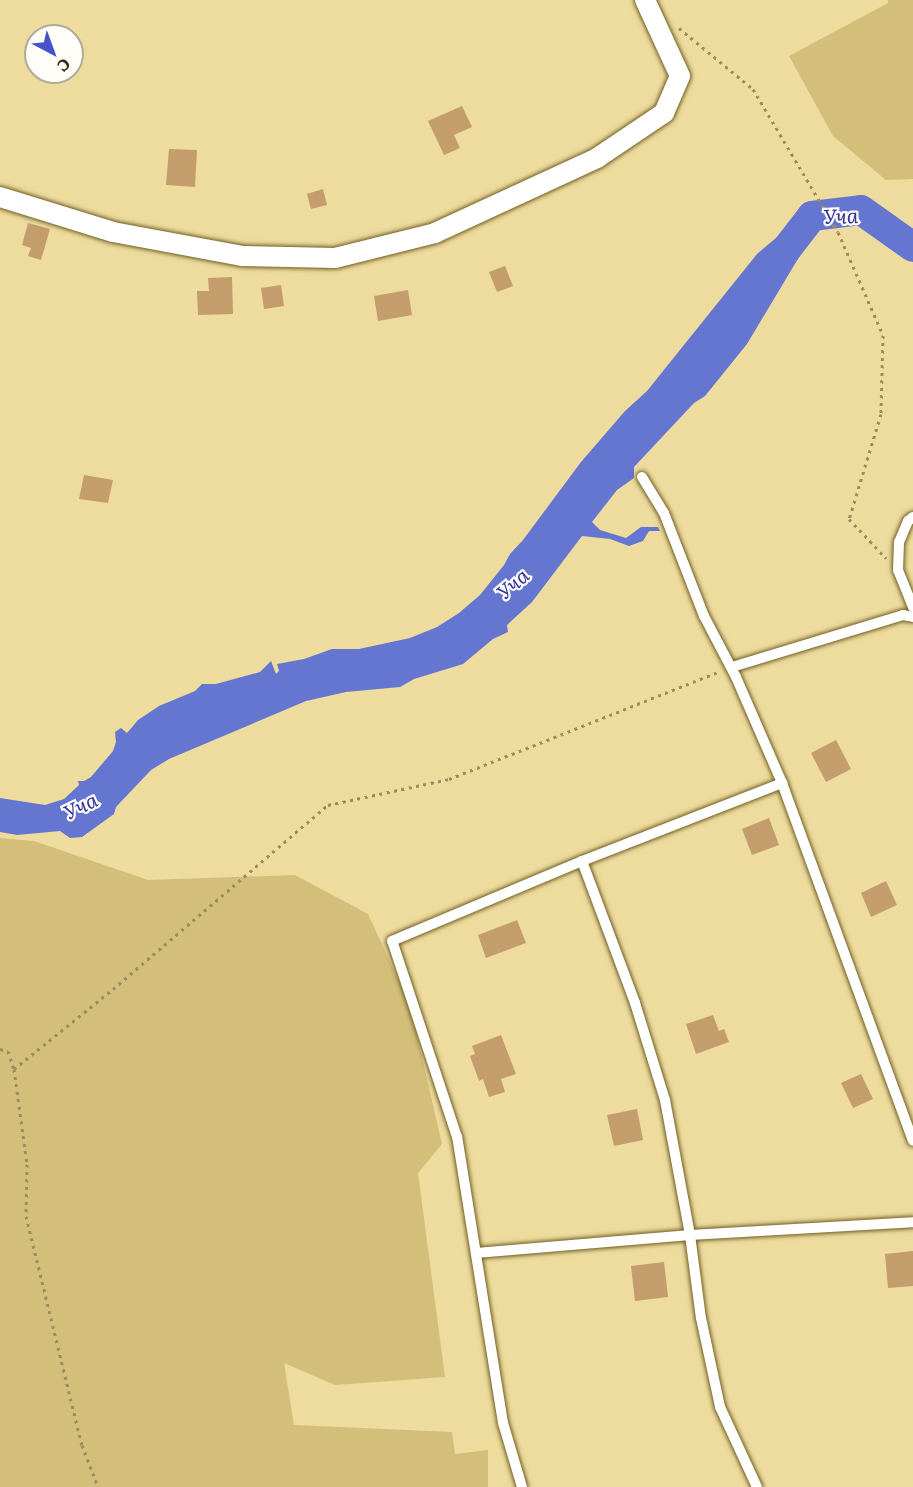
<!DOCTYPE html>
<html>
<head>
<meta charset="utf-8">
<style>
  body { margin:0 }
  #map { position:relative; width:913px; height:1487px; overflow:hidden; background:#eedb9e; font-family:Literata,serif }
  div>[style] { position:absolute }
  .green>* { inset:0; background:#d3bf7a }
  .water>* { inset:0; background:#6576d1 }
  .river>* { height:30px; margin:-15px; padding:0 15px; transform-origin:15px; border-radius:15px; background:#6576d1 }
  .building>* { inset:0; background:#c39d6b }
  .path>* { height:3px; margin-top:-1.5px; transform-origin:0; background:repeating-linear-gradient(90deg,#9b8d60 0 3px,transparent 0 7.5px) }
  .roads { filter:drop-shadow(0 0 2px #716024) drop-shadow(0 0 2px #716024) }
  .service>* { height:10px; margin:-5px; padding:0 5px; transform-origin:5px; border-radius:5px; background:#fff }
  .minor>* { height:20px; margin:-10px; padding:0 10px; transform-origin:10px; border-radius:10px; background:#fff }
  span { translate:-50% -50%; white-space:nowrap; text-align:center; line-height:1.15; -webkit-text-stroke:4.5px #fffdf7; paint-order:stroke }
  .water-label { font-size:20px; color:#3035a1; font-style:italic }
  .north { position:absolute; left:24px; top:24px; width:60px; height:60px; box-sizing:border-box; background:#fffdf7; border:2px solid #aeaa9d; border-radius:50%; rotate:139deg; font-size:16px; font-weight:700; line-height:24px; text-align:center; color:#352e15 }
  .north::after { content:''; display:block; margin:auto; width:21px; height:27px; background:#4652c7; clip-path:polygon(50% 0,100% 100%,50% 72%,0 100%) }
</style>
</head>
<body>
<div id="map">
  <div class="green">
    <i style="clip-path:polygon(888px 0,913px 0,913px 179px,886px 180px,833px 136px,789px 56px,888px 3px)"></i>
    <i style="clip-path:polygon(0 838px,34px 841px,148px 880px,295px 875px,368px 914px,410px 1005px,442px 1144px,418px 1173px,445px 1377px,335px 1385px,284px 1363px,294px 1425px,452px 1432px,455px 1454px,488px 1450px,488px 1487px,0 1487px)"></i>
  </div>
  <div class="water">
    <i style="clip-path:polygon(802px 216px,814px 232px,747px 344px,705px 396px,694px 403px,634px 467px,634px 478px,617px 490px,592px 522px,600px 530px,626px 538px,641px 527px,658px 527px,660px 531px,649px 531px,643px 541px,629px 546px,610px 539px,582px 536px,532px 602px,507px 625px,508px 632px,493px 639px,463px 664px,414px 679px,400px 687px,346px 692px,306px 701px,169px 759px,151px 770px,116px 807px,114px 814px,82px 837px,70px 838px,60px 831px,17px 835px,0 832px,0 798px,45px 805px,64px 799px,79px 785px,78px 781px,84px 781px,91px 777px,113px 751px,116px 742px,115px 732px,121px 728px,127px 733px,138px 720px,159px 706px,195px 691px,202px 684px,216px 684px,260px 672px,271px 661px,276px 674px,279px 671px,277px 664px,304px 659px,332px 649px,359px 649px,410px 638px,437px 627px,459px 613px,480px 595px,504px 565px,510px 554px,523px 540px,581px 462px,625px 411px,647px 391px,757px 254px)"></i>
  </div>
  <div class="river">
    <i style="left:782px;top:255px;width:49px;rotate:-52.4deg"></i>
    <i style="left:812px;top:216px;width:49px;rotate:-7deg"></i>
    <i style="left:861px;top:210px;width:64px;rotate:35.4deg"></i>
  </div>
  <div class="building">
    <i style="clip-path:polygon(462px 106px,472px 127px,454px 135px,460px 148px,444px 155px,428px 121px)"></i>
    <i style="clip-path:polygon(169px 149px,197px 150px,195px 187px,166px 185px)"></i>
    <i style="clip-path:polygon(323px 189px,327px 205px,311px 209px,307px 194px)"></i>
    <i style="clip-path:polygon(28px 223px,50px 229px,41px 260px,28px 256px,31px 248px,22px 245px)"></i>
    <i style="clip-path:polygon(505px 266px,513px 286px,497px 292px,489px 272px)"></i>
    <i style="clip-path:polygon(232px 277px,233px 314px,198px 315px,197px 291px,209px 291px,208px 278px)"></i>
    <i style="clip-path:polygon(281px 285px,284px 306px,264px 309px,261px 288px)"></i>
    <i style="clip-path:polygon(408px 290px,412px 315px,378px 321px,374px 296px)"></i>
    <i style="clip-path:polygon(84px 475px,113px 480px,108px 503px,79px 499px)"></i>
    <i style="clip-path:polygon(836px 740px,851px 769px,826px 782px,811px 753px)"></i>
    <i style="clip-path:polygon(769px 818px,779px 845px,752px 855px,742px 829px)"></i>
    <i style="clip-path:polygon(886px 881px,897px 905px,871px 917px,861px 893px)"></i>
    <i style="clip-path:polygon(517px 920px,526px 943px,486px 958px,478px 935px)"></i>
    <i style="clip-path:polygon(713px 1015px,719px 1031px,724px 1029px,729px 1042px,696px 1054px,686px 1024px)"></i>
    <i style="clip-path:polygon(501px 1035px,516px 1074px,501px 1079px,505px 1092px,489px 1097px,483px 1079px,479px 1081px,470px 1056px,475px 1054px,472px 1046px)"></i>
    <i style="clip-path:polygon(861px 1074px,873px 1099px,853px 1108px,841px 1083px)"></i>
    <i style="clip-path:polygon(637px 1109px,643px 1140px,614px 1146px,607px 1115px)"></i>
    <i style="clip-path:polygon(913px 1251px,913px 1286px,888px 1288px,885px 1254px)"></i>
    <i style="clip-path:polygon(664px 1262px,668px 1297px,635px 1301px,631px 1266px)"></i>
  </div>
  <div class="path">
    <i style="left:679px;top:28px;width:96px;rotate:39.5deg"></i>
    <i style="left:753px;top:89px;width:166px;rotate:59.3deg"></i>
    <i style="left:838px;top:232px;width:112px;rotate:66.4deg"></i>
    <i style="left:883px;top:335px;width:79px;rotate:91.5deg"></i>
    <i style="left:881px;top:414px;width:110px;rotate:106.9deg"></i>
    <i style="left:849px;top:519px;width:54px;rotate:46.5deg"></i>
    <i style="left:0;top:1049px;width:8px;rotate:14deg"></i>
    <i style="left:8px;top:1051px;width:19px;rotate:72deg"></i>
    <i style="left:14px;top:1069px;width:96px;rotate:82.2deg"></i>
    <i style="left:27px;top:1164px;width:52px;rotate:91.1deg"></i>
    <i style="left:26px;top:1216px;width:236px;rotate:76.3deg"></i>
    <i style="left:82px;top:1445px;width:45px;rotate:69.1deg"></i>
    <i style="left:14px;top:1069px;width:127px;rotate:-38.9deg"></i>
    <i style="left:113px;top:989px;width:283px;rotate:-40.6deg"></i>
    <i style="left:328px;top:805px;width:124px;rotate:-12.1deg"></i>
    <i style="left:449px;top:779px;width:289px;rotate:-21.7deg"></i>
  </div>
  <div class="roads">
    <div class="service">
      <i style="left:642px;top:477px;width:42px;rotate:58.6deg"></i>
      <i style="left:664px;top:513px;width:110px;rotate:68.8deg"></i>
      <i style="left:704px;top:616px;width:69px;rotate:62.3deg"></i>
      <i style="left:736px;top:677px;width:116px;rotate:66.5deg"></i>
      <i style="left:782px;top:783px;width:381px;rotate:69.9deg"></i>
      <i style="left:913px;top:517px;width:6px;rotate:141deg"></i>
      <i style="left:908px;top:521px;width:23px;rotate:113deg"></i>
      <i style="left:899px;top:542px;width:28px;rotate:92deg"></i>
      <i style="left:898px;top:570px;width:40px;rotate:68deg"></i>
      <i style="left:732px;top:667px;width:179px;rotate:-16.9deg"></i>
      <i style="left:903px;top:615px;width:10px;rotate:11deg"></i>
      <i style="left:582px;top:861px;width:152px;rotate:69.5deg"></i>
      <i style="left:635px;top:1003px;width:102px;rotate:72.8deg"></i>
      <i style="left:665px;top:1100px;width:137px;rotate:79.5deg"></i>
      <i style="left:690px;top:1235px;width:84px;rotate:82.5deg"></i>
      <i style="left:701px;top:1318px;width:91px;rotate:77.9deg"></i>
      <i style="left:720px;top:1407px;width:88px;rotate:65.2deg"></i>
      <i style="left:476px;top:1253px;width:215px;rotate:-4.8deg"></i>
      <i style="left:690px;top:1235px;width:223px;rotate:-3.3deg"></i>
      <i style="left:522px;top:1487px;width:67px;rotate:-106.5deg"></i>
      <i style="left:503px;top:1423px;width:290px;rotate:-99.1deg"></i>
      <i style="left:457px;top:1137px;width:206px;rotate:-108.3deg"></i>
      <i style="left:392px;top:941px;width:206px;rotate:-22.8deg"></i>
      <i style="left:582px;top:861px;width:215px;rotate:-21.3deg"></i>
    </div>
    <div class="minor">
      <i style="left:0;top:197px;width:118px;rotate:17.2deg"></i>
      <i style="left:113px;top:232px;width:131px;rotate:10.5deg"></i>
      <i style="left:242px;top:256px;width:93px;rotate:1.2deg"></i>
      <i style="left:335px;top:258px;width:103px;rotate:-14deg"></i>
      <i style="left:435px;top:233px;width:179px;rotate:-24.8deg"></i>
      <i style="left:597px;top:158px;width:81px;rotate:-33.9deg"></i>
      <i style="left:664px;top:113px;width:40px;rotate:-66.6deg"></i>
      <i style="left:680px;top:76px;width:84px;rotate:-114.7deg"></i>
    </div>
  </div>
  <div class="water-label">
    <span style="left:841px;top:215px;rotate:-2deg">Уча</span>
    <span style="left:512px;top:583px;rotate:-41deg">Уча</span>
    <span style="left:80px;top:805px;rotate:-26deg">Уча</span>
  </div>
  <div class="north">С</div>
</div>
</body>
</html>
